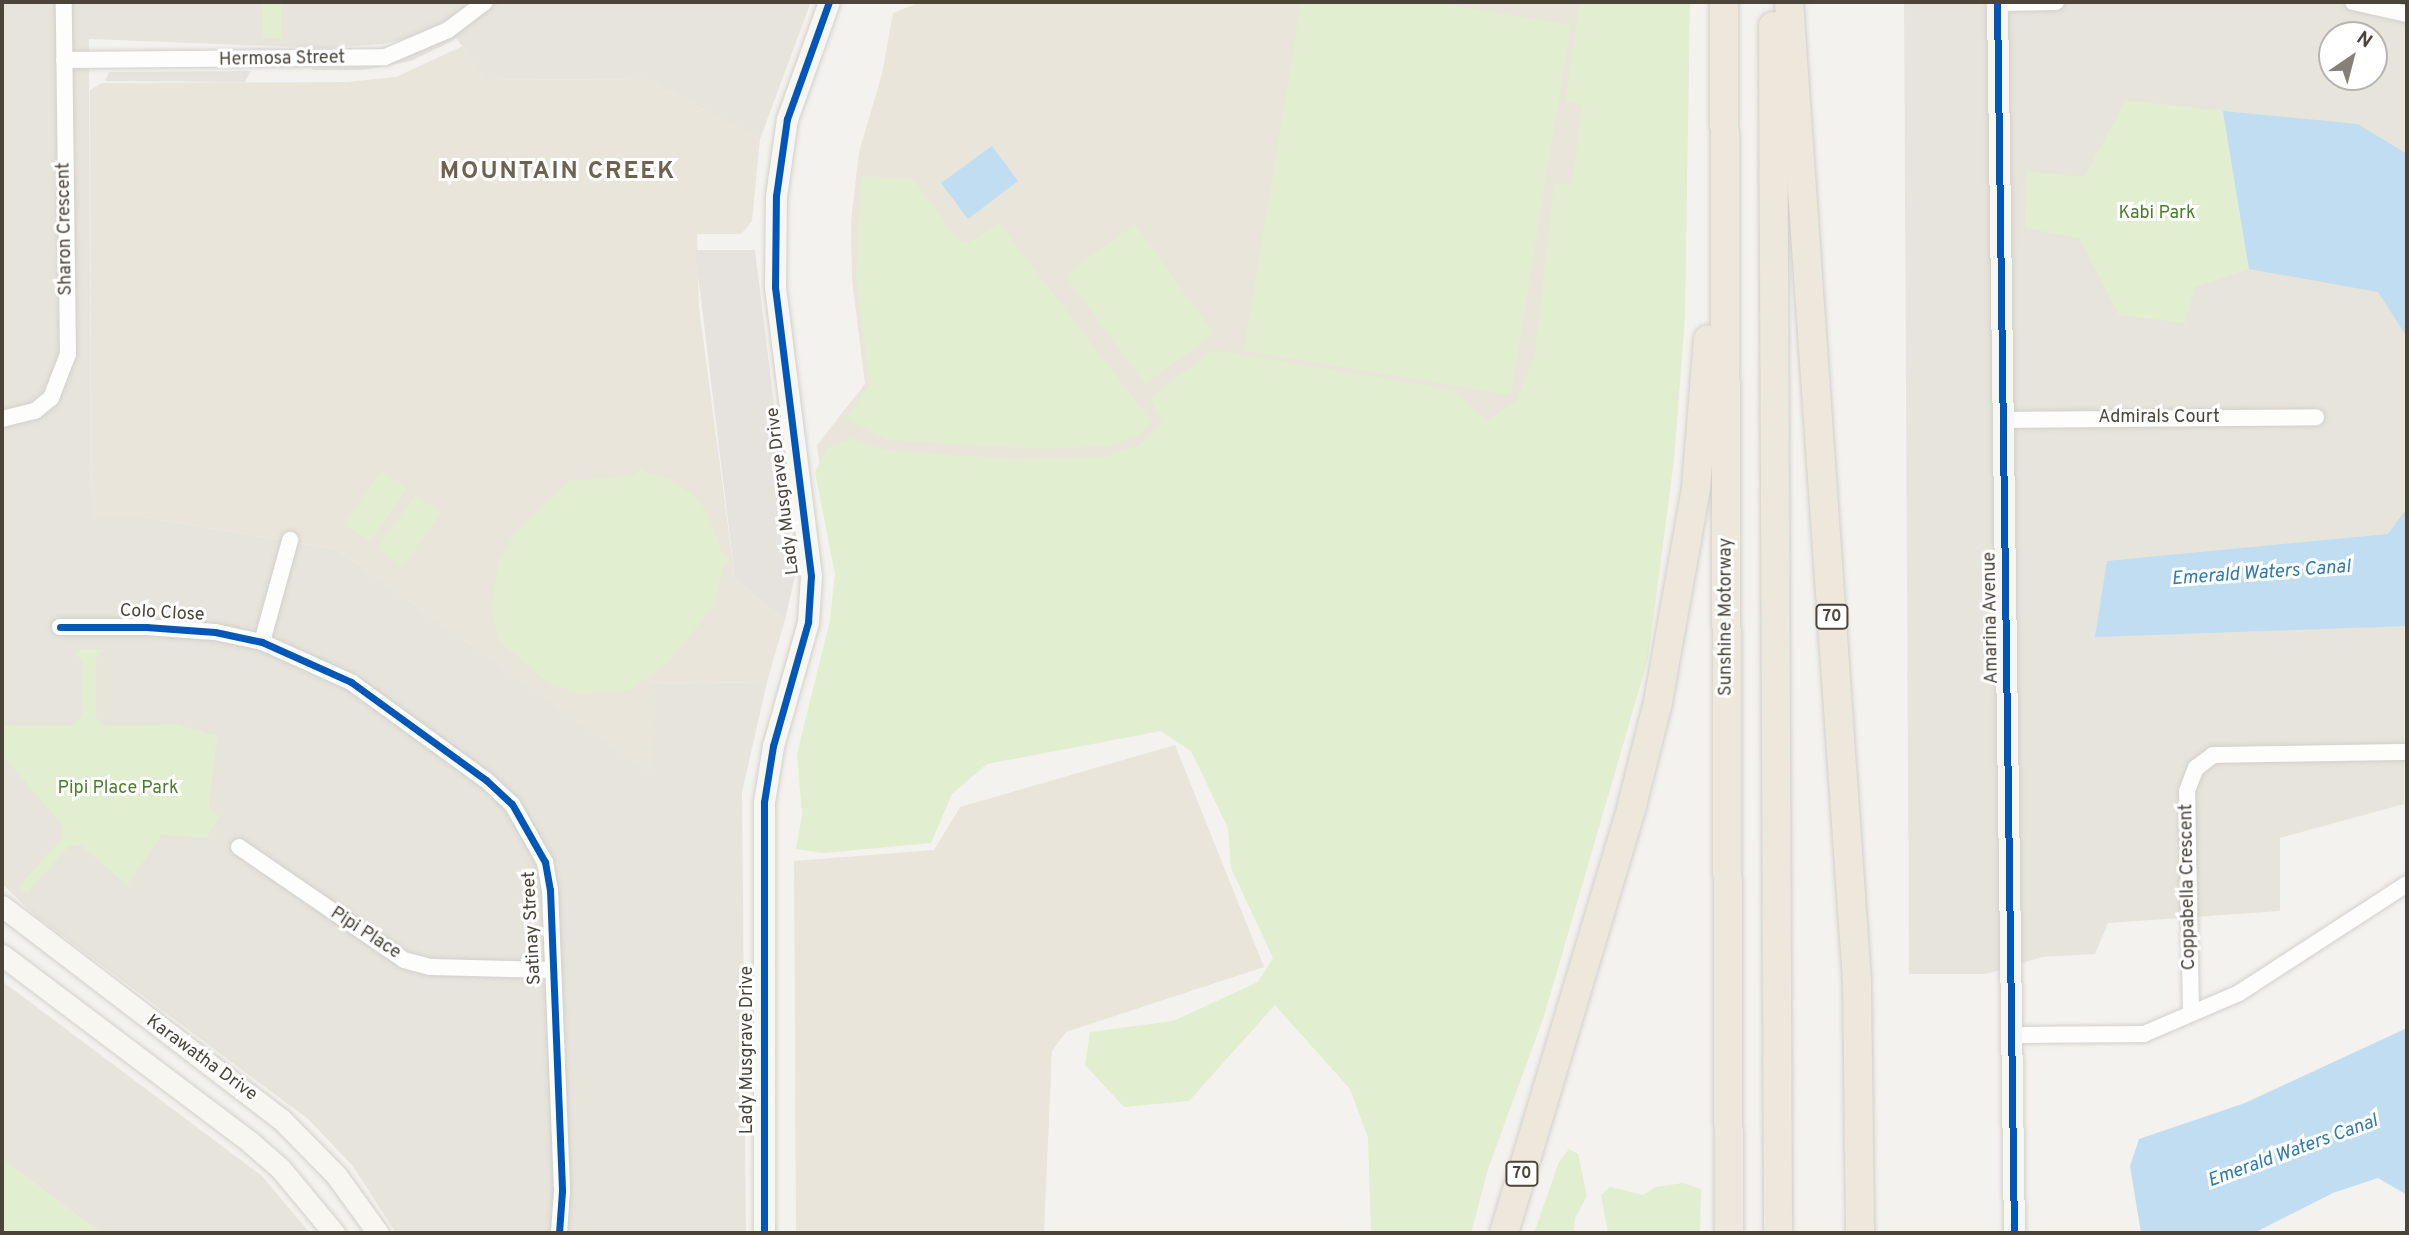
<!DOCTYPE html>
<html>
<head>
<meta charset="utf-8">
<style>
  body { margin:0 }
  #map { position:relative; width:2409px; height:1235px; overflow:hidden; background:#f4f2ee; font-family:Overpass,sans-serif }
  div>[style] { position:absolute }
  .residential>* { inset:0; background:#e7e4dc }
  .education>* { inset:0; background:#eae5da }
  .green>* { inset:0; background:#e1eecf }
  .parking>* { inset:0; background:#e6e3df }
  .water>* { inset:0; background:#c0ddf1 }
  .roads { filter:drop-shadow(0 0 2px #d2d0cb) drop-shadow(0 0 2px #d2d0cb) }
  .street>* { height:16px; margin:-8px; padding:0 8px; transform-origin:8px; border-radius:8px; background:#fdfdfc }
  .secondary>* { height:21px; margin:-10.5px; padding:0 10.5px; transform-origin:10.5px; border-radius:10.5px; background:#f7f6f1 }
  .highway>* { height:28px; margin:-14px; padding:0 14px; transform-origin:14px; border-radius:14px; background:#ede8db }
  .cycleway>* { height:7px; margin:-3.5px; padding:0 3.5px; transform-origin:3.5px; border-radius:3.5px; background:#0057b8 }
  span { translate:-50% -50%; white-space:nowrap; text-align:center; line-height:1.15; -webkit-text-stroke:6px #fff; paint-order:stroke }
  .shield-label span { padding:2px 5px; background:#fff; border:2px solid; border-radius:5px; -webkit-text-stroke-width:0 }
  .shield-label { font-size:16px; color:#4b4439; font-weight:700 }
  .street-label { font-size:18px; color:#4b4439 }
  .park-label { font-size:18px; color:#4a7f2a }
  .water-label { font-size:19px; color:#2e7ab2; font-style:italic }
  .district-label { font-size:24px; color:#6e6250; font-weight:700; letter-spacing:2px }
  .frame { position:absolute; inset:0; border:4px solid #4b4439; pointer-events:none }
  .north { position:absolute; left:2318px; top:21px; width:70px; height:70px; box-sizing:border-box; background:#fff; border:2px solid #b7b4b0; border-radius:50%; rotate:35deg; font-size:19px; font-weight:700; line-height:28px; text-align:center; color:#4b4439 }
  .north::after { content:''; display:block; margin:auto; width:24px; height:32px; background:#868178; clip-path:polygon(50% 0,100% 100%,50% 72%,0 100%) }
</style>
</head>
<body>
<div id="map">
  <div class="residential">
    <i style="clip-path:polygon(2px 2px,811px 2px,760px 139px,645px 79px,485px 80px,445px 21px,419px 35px,383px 44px,324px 48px,89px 39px,91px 517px,143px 517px,336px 549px,649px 772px,649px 684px,767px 682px,742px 792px,746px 1233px,396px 1233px,352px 1165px,308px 1119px,36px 916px,2px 884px)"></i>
    <i style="clip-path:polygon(evenodd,1904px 2px,2407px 2px,2404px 804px,2280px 838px,2280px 911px,2108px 923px,2095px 954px,2042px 957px,1986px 974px,1909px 974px,1904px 2px,2332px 35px,2374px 35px,2374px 77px,2332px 77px,2332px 35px)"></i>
    <i style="clip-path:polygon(2px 981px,262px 1176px,310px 1233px,101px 1233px,2px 1159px)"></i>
  </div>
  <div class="education">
    <i style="clip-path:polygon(921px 2px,1615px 2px,1543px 501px,825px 504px,817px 445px,865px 384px,852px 280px,851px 221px,859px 152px,882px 74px,893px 13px)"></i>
    <i style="clip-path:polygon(463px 46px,485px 80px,645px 79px,760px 139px,752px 221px,741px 234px,697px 234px,699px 307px,735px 579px,785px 620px,767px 682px,649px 684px,650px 773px,336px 549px,143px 517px,91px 517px,90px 90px,102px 83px,347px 82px,396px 77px)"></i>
    <i style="clip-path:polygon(1175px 745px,1264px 967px,1066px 1032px,1052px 1051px,1044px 1233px,796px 1233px,794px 861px,934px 850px,960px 807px)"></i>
  </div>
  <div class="green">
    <i style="clip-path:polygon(263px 2px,281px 2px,282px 38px,263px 38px)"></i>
    <i style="clip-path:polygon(1301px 2px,1430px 2px,1571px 25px,1511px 395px,1244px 351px)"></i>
    <i style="clip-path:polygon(1580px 2px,1690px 2px,1685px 318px,1674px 460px,1648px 659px,1544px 1016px,1488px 1169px,1471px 1233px,1371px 1233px,1368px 1138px,1350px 1089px,1275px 1005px,1189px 1101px,1124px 1107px,1085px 1065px,1090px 1032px,1173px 1021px,1258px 982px,1273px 958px,1231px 868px,1228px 828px,1191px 751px,1161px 731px,987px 764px,952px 794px,931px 843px,824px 853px,796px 849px,802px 815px,797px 754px,830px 621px,835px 574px,815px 472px,827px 448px,852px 438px,886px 450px,1012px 459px,1103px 457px,1139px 445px,1162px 421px,1150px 398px,1213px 350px,1454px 390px,1487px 421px,1517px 400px,1535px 353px,1554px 183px,1572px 185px,1582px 104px,1565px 101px)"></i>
    <i style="clip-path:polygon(2126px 100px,2223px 111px,2249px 269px,2195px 287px,2185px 323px,2119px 315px,2079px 238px,2025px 228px,2027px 171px,2084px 177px)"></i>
    <i style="clip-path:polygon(861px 176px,913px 179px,959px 241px,968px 243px,999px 223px,1152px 422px,1140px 434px,1110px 446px,1040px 449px,886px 440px,846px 418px,870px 384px,856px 276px)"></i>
    <i style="clip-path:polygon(1135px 224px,1214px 334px,1145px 384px,1065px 275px)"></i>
    <i style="clip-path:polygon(642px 468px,648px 474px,670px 478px,694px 496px,707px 512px,722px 552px,730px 560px,723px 567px,715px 605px,666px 665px,628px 691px,577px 694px,547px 682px,500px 642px,491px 613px,499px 561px,516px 532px,569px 481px,636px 475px)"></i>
    <i style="clip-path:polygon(381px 470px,407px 488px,370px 542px,344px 524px)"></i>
    <i style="clip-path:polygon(415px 495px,441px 513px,403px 567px,377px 549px)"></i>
    <i style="clip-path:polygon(84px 649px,104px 650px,96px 658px,96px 717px,104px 726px,176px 724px,217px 736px,209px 807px,220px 818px,206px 838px,162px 835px,127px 885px,80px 845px,68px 847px,27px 893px,18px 887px,62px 838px,62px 824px,2px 755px,2px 726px,74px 725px,82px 716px,82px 660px,74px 653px)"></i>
    <i style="clip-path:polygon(1569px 1149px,1578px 1154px,1587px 1196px,1575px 1218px,1574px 1233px,1534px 1233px,1559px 1162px)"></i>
    <i style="clip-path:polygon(2px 1159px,101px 1233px,2px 1233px)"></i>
    <i style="clip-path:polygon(1683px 1183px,1701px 1189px,1700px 1233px,1608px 1233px,1601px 1195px,1610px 1187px,1643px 1195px,1656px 1187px)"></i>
  </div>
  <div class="parking">
    <i style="clip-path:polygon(460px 31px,462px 34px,452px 41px,411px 61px,363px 70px,312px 70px,312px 67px,370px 66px,403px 58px)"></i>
    <i style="clip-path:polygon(251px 71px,245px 82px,105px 81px,109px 72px)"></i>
    <i style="clip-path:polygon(695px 250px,755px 250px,795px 576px,785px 620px,735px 579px)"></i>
  </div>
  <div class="water">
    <i style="clip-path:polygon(2223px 111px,2358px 124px,2407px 154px,2407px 337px,2378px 292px,2249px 269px)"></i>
    <i style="clip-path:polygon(992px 146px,1018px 181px,968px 219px,941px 183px)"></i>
    <i style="clip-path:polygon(2407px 508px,2407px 626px,2095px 637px,2107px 561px,2388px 534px)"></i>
    <i style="clip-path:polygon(2407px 1028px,2407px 1195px,2378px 1178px,2333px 1193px,2254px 1233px,2141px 1233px,2130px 1166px,2139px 1139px,2245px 1103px)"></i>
  </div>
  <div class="roads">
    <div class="street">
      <i style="left:2353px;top:2px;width:55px;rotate:12.5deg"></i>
      <i style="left:1997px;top:3px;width:59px;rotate:-1deg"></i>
      <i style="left:64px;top:60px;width:321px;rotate:-0.5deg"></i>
      <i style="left:385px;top:57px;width:69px;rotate:-23.2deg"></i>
      <i style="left:448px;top:30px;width:46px;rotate:-37.1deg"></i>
      <i style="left:2px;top:419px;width:34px;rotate:-14deg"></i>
      <i style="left:35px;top:411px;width:21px;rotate:-39deg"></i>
      <i style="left:51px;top:398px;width:47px;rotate:-68.9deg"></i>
      <i style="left:68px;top:354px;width:352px;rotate:-90.7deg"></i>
      <i style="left:2003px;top:420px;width:313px;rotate:-0.5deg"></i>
      <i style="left:60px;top:627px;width:86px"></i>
      <i style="left:146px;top:627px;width:69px;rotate:4.1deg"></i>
      <i style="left:215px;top:632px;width:48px;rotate:12deg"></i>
      <i style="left:262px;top:642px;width:98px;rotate:24.2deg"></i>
      <i style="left:351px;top:682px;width:167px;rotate:36deg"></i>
      <i style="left:486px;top:780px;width:35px;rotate:43deg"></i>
      <i style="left:512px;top:804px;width:67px;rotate:60.4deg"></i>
      <i style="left:545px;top:862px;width:28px;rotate:80deg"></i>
      <i style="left:550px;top:890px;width:301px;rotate:87.7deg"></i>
      <i style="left:562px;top:1191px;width:42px;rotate:94.1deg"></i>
      <i style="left:262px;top:642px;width:106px;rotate:-74.6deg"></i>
      <i style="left:239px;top:847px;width:200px;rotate:34.4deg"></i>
      <i style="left:404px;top:960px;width:27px;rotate:15deg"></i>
      <i style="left:430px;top:967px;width:121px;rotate:1.4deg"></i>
      <i style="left:2191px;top:1013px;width:222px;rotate:-91deg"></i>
      <i style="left:2187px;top:791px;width:25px;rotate:-69deg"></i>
      <i style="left:2196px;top:768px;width:21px;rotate:-37deg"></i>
      <i style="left:2213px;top:755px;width:194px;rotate:-0.9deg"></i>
      <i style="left:2013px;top:1035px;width:131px;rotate:-0.4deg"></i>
      <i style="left:2144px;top:1034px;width:103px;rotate:-23.3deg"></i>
      <i style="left:2239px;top:993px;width:200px;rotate:-33deg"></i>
    </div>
    <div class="secondary">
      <i style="left:1997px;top:2px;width:1231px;rotate:89.21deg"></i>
      <i style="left:2px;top:906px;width:351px;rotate:37.4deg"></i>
      <i style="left:281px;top:1119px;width:78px;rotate:45.5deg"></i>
      <i style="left:336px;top:1175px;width:72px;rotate:54.1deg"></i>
      <i style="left:2px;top:955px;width:311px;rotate:37deg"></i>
      <i style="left:250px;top:1142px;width:40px;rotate:41deg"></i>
      <i style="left:280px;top:1168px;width:85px;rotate:50.3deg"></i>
      <i style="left:764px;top:1233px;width:431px;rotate:-90deg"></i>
      <i style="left:764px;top:802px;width:57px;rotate:-80.9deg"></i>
      <i style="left:773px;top:746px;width:129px;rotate:-74.2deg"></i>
      <i style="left:808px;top:622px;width:46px;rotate:-86.3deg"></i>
      <i style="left:811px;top:576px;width:291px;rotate:-97.1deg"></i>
      <i style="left:775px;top:287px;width:91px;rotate:-89.4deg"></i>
      <i style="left:776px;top:196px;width:78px;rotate:-81.9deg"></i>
      <i style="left:787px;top:119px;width:124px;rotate:-70.3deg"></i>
    </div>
    <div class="highway">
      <i style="left:1724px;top:2px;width:1231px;rotate:89.77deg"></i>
      <i style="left:1789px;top:2px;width:982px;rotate:86.03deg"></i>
      <i style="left:1857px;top:982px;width:251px;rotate:89.3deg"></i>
      <i style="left:1773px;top:26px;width:1207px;rotate:89.76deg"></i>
      <i style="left:1504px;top:1233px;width:447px;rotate:-73.3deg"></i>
      <i style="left:1632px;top:805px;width:106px;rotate:-75.8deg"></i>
      <i style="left:1658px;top:702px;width:217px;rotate:-79.9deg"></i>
      <i style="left:1696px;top:488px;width:149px;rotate:-85.4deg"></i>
    </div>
  </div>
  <div class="cycleway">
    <i style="left:1997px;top:2px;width:1231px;rotate:89.21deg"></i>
    <i style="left:60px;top:627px;width:86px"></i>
    <i style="left:146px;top:627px;width:69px;rotate:4.1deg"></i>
    <i style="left:215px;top:632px;width:48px;rotate:12deg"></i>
    <i style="left:262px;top:642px;width:98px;rotate:24.2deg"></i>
    <i style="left:351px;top:682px;width:167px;rotate:36deg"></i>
    <i style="left:486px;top:780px;width:35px;rotate:43deg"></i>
    <i style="left:512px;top:804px;width:67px;rotate:60.4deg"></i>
    <i style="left:545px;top:862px;width:28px;rotate:80deg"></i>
    <i style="left:550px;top:890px;width:301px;rotate:87.7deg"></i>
    <i style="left:562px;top:1191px;width:42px;rotate:94.1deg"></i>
    <i style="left:764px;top:1233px;width:431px;rotate:-90deg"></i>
    <i style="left:764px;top:802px;width:57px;rotate:-80.9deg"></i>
    <i style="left:773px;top:746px;width:129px;rotate:-74.2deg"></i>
    <i style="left:808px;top:622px;width:46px;rotate:-86.3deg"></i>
    <i style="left:811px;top:576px;width:291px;rotate:-97.1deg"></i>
    <i style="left:775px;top:287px;width:91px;rotate:-89.4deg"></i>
    <i style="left:776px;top:196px;width:78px;rotate:-81.9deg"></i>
    <i style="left:787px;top:119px;width:124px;rotate:-70.3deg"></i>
  </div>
  <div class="shield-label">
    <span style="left:1832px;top:617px">70</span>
    <span style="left:1522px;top:1174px">70</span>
  </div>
  <div class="street-label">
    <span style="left:282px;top:60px;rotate:-1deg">Hermosa Street</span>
    <span style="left:66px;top:229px;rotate:-91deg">Sharon Crescent</span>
    <span style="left:2159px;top:418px">Admirals Court</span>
    <span style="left:784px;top:491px;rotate:-97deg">Lady Musgrave Drive</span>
    <span style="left:162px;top:614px;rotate:3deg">Colo Close</span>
    <span style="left:1727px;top:617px;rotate:-90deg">Sunshine Motorway</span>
    <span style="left:1992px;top:618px;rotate:-91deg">Amarina Avenue</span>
    <span style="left:2189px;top:887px;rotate:-91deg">Coppabella Crescent</span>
    <span style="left:533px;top:928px;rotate:-93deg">Satinay Street</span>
    <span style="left:365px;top:934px;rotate:33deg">Pipi Place</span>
    <span style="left:748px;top:1050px;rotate:-90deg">Lady Musgrave Drive</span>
    <span style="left:201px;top:1059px;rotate:36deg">Karawatha Drive</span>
  </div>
  <div class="park-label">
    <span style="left:2157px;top:214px">Kabi Park</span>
    <span style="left:118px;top:789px">Pipi Place Park</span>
  </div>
  <div class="water-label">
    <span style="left:2261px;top:574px;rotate:-4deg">Emerald Waters Canal</span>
    <span style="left:2293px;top:1152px;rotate:-20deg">Emerald Waters Canal</span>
  </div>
  <div class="district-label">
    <span style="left:558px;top:173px">MOUNTAIN CREEK</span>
  </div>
  <div class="frame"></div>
  <div class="north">N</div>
</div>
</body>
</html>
